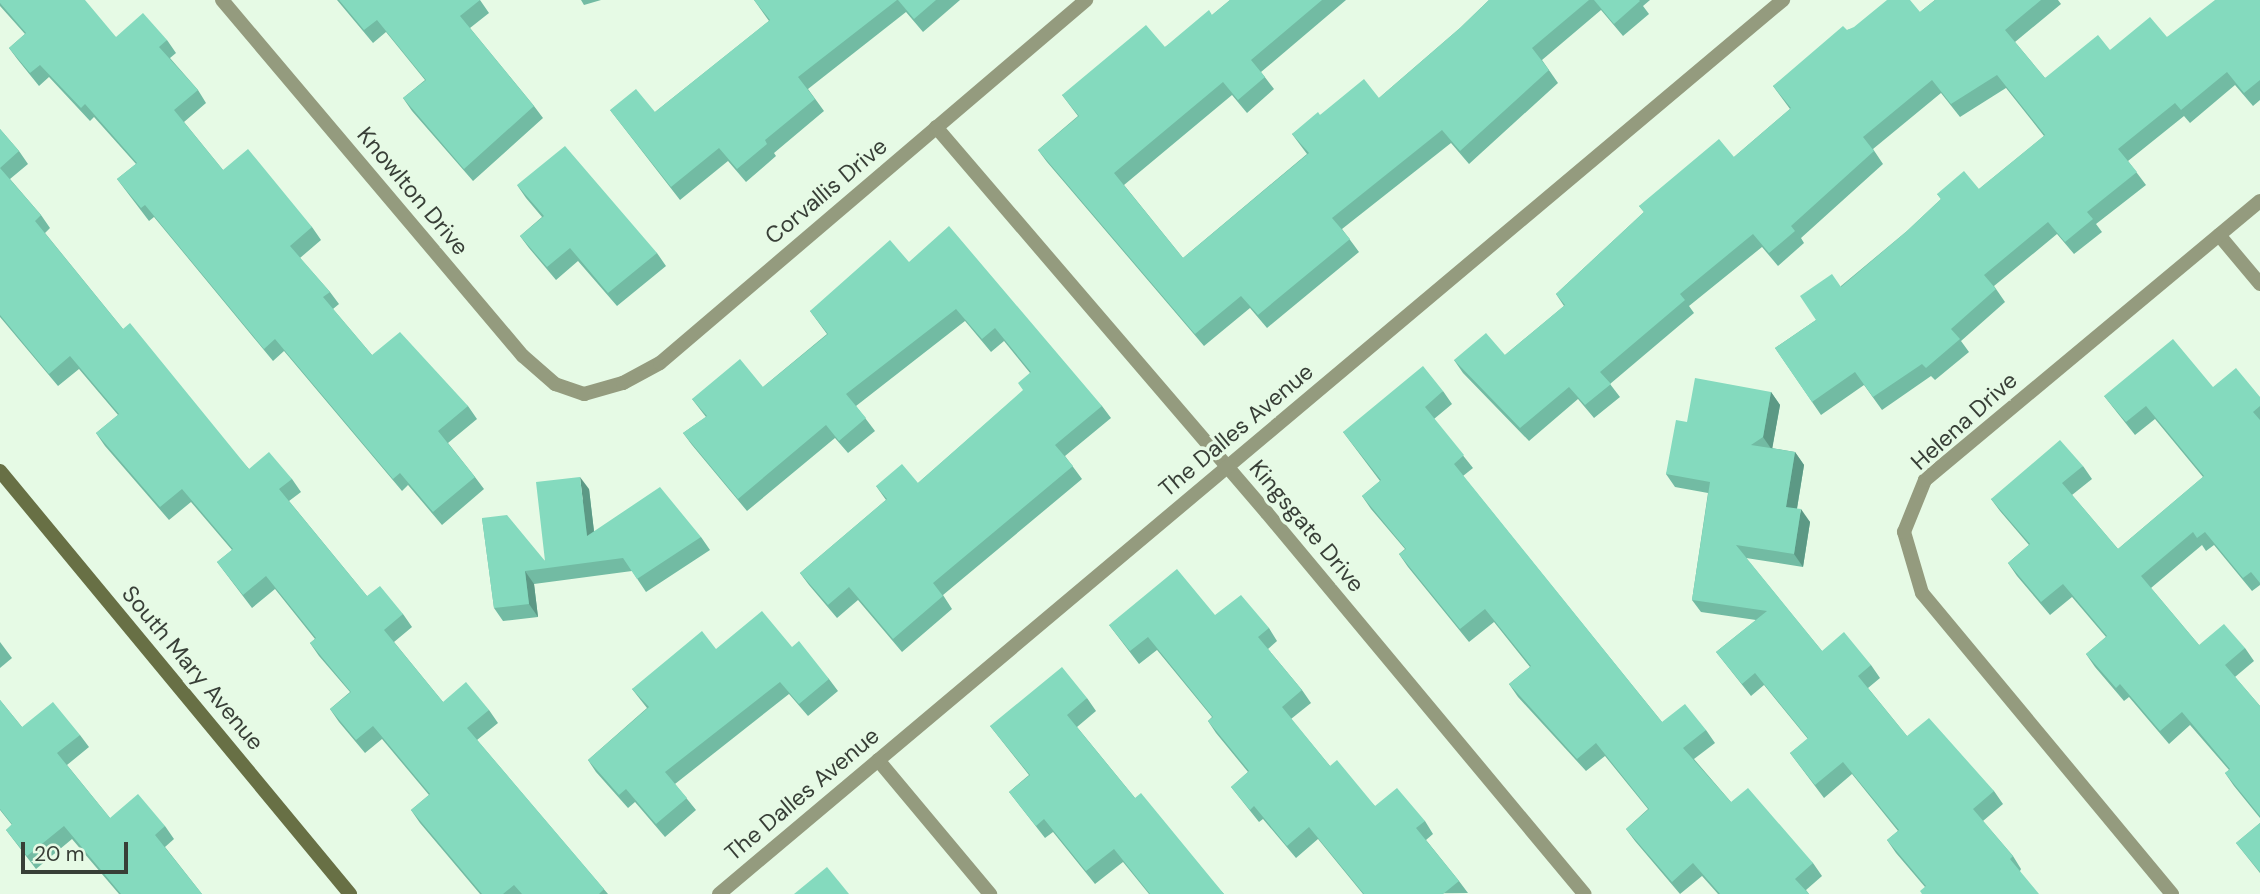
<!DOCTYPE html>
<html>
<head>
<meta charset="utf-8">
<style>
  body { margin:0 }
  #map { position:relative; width:2260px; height:894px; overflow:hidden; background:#e6fae5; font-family:"DM Sans",sans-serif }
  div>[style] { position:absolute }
  .minor>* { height:14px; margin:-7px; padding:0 7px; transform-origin:7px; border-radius:7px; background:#949b7e }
  .tertiary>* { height:14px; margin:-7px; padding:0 7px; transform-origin:7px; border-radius:7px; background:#949b7e }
  .secondary>* { height:14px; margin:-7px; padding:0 7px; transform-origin:7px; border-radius:7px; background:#687045 }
  .wall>* { inset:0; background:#72bba3 }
  .shaded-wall>* { inset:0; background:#5c9985 }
  .building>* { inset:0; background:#84dabe }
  span { translate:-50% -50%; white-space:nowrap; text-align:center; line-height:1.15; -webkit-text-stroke:7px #e6fae5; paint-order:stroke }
  .street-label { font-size:23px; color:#383f37 }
  .scale { position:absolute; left:21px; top:842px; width:107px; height:32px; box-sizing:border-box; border:4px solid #383f37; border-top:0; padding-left:9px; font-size:21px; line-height:24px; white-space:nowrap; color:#383f37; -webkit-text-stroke:5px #e6fae5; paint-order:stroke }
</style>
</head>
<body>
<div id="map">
  <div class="minor">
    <i style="left:222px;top:0;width:466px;rotate:49.8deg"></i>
    <i style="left:523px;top:356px;width:43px;rotate:41.2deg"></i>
    <i style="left:555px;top:384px;width:31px;rotate:19deg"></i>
    <i style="left:584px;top:394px;width:41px;rotate:-15.8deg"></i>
    <i style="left:623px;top:383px;width:42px;rotate:-28.4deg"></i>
    <i style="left:660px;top:363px;width:560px;rotate:-40.43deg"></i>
    <i style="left:936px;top:127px;width:508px;rotate:49.39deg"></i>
    <i style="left:1267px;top:513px;width:496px;rotate:50.2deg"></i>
    <i style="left:2219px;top:235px;width:64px;rotate:50.1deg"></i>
    <i style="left:878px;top:760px;width:175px;rotate:50.1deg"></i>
    <i style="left:2172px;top:894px;width:391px;rotate:-129.7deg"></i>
    <i style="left:1922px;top:593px;width:64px;rotate:-106.4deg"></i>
    <i style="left:1904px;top:532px;width:56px;rotate:-68deg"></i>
    <i style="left:1925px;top:480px;width:436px;rotate:-39.8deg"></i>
  </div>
  <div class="tertiary">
    <i style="left:719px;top:894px;width:1390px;rotate:-40.04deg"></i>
  </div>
  <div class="secondary">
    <i style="left:0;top:471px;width:549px;rotate:50.39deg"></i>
  </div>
  <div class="wall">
    <i style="clip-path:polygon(0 0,116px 37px,167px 40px,176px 53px,170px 58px,198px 90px,206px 103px,184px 122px,223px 170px,312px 227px,321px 240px,300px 258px,330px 292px,339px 304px,333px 309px,372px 355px,468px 406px,477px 419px,448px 443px,475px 477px,484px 489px,442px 525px,408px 485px,402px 491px,284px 351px,273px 361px,154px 217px,149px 221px,117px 179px,136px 164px,94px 117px,90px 121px,49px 77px,39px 86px,18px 60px,9px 48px,25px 34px,0 6px)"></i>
    <i style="clip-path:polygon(337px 0,480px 0,489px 13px,470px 28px,534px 106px,543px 118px,473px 181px,412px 111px,403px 98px,425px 80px,386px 32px,373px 43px)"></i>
    <i style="clip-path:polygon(581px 0,601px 0,584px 5px)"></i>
    <i style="clip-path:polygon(754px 0,960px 0,923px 32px,906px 12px,808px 89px,824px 111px,774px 153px,776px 156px,746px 182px,728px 161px,680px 200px,610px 110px,655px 112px,769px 21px)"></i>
    <i style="clip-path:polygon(1230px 0,1346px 0,1261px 72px,1274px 89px,1247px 113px,1232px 95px,1124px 185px,1183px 258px,1307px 154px,1292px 134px,1320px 115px,1379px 98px,1460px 28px,1489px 0,1650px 0,1643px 6px,1649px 14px,1623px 36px,1601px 10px,1542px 60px,1558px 83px,1469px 164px,1451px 143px,1342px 229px,1359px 252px,1267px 328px,1250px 308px,1204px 346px,1047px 162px,1038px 150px,1078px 116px,1062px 95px,1165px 47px,1212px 15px)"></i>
    <i style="clip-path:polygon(1935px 0,2058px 0,2061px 4px,2015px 42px,2045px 78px,2110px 50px,2167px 37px,2260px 0,2260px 100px,2253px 106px,2235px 85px,2190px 123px,2184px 116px,2128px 161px,2146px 185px,2096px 224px,2102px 232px,2074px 254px,2057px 234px,1994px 286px,2005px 302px,1961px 341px,1969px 352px,1935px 380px,1931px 376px,1882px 410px,1864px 385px,1821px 415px,1775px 348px,1816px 320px,1841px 286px,1907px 231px,1941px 199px,1937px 194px,1979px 189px,2044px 136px,2006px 88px,1960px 117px,1941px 93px,1873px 149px,1883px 164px,1801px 238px,1804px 243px,1778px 266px,1762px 247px,1689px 306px,1694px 313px,1610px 384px,1620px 397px,1594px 418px,1578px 399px,1529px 441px,1463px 373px,1454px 360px,1505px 355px,1564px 306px,1556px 294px,1644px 212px,1639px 206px,1734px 157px,1790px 109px,1773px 86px,1847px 30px,1920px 12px)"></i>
    <i style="clip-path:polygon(0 129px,19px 151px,28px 164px,10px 179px,41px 215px,50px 228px,45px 233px,123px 329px,249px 469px,292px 479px,301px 492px,289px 501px,367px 596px,403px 614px,412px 627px,394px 642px,443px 702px,489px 710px,498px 723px,477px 740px,608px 894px,480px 894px,420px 823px,411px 810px,429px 795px,382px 739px,365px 753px,339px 722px,330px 709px,350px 692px,319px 656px,310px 643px,315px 639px,275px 589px,252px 608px,217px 562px,232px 550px,191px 502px,169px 520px,105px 446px,96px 433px,118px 415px,79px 369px,58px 386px,0 317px)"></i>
    <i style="clip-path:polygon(517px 185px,657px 253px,666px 266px,617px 306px,578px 261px,556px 280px,529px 248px,520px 236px,542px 217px,526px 198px)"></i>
    <i style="clip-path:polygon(909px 262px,1102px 406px,1111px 418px,1065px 456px,1082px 479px,943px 595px,952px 609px,902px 652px,858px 600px,837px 618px,809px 585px,800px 573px,886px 500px,876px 486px,918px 483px,1023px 391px,1030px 373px,1004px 341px,991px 352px,965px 321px,856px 406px,875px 431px,848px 453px,835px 438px,747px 511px,692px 445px,683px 433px,706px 417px,692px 399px,763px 387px,827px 334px,810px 311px)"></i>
    <i style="clip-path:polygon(2213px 387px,2260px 397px,2260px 585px,2252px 591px,2214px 545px,2206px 551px,2202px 545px,2151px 588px,2199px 645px,2245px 648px,2254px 661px,2235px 677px,2260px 706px,2260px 818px,2234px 786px,2225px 773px,2229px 770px,2190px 725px,2169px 744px,2129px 697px,2124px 701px,2095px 667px,2086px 654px,2106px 637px,2072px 597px,2050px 615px,2017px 576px,2008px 563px,2029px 545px,2000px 511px,1991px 499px,2083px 466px,2092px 479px,2072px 495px,2118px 549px,2203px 477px,2155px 419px,2135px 435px,2104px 396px)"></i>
    <i style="clip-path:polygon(1443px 391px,1452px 404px,1434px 419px,1473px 468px,1463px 476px,1662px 722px,1706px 730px,1715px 743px,1694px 759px,1731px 802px,1813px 863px,1822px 876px,1806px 890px,1809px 894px,1718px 894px,1702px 876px,1680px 894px,1635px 841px,1626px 829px,1648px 809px,1605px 756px,1586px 771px,1518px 697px,1509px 684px,1530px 667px,1494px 622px,1469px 642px,1408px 567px,1399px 554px,1405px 549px,1371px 509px,1362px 496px,1380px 481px,1343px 432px)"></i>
    <i style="clip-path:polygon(1771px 392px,1780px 405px,1772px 448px,1795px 452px,1804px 465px,1797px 509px,1810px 522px,1803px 567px,1746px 558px,1822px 651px,1871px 665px,1880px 678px,1868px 688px,1907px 736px,1994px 791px,2003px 804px,1983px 821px,2013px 856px,2021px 869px,2020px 871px,1925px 887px,1896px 853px,1887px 840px,1898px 831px,1852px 774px,1824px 798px,1790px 753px,1808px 739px,1764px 685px,1751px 696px,1716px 652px,1756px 620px,1701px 612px,1692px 600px,1708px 493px,1675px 487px,1666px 474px,1687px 422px)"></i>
    <i style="clip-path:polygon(589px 489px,594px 531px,701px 537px,710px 550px,646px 592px,632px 571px,534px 584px,538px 617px,503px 621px,494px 608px,482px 518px,545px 561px)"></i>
    <i style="clip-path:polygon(1215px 615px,1269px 628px,1277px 641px,1268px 649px,1302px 690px,1311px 703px,1291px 719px,1330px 766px,1375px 806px,1425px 821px,1433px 834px,1426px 840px,1459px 881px,1468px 893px,1363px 894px,1318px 839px,1296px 858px,1263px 819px,1259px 822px,1231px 787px,1248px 772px,1216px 733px,1208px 721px,1212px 717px,1157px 650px,1139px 664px,1109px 625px)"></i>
    <i style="clip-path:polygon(0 642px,12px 658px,0 668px)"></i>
    <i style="clip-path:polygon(792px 647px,829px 679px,838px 691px,808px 716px,789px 694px,675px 784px,696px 810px,665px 837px,635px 802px,628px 808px,596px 772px,588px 760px,647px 708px,632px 689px,716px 649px)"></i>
    <i style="clip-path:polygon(1087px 698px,1096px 711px,1077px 727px,1135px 798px,1224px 894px,1149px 894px,1123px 862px,1095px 884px,1053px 832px,1045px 838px,1009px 792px,1029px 775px,990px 726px)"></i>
    <i style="clip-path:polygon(0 700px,22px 727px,80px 735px,89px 747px,67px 765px,110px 818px,165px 826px,174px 839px,165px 847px,202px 894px,119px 894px,72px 839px,36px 869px,6px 830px,12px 825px,0 810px)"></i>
    <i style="clip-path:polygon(2260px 823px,2260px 873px,2236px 843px)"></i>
  </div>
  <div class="shaded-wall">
    <i style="clip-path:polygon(1771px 392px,1780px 405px,1772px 450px,1763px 437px)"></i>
    <i style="clip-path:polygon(1795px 452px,1804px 465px,1795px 520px,1786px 507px)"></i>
    <i style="clip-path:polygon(580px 477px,589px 489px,596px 549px,587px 536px)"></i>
    <i style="clip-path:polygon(1801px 509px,1810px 522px,1803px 567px,1794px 554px)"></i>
    <i style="clip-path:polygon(525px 571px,534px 584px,538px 617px,529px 604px)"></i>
  </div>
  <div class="building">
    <i style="clip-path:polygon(0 0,85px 0,116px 37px,143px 13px,167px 40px,159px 47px,198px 90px,174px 110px,223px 170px,248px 149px,312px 227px,290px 246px,330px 292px,323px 297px,372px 355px,400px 332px,468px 406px,438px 431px,475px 477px,433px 512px,400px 473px,393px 479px,275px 339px,264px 349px,145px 205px,141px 208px,117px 179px,137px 163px,85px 104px,81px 108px,40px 65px,30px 73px,9px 48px,26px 33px,0 3px)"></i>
    <i style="clip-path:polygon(339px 0,480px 0,460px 16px,534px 106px,464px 169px,403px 98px,426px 80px,377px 20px,364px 30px)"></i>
    <i style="clip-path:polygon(754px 0,897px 0,798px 77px,815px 99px,765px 140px,767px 144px,737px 169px,719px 148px,671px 187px,610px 110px,636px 89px,655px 112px,770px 20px)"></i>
    <i style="clip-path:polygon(898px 0,936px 0,914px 19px)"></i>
    <i style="clip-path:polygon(1230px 0,1322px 0,1251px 60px,1265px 77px,1238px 100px,1223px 82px,1114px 173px,1183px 258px,1309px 153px,1292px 134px,1318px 112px,1320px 115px,1364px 79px,1379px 98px,1460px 28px,1489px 0,1589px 0,1532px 48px,1549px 70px,1460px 151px,1442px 130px,1332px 218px,1350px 239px,1258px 315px,1241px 296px,1195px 334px,1038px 150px,1079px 116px,1062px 95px,1146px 25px,1165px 47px,1209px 10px,1212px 15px)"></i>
    <i style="clip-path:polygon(1594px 0,1639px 0,1640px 1px,1614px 24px)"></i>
    <i style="clip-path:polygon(1887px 0,1910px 0,1920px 12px,1935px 0,2041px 0,2005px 30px,2045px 78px,2098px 35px,2110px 50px,2150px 17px,2167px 37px,2215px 0,2260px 0,2260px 80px,2244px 93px,2227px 72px,2181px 110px,2175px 103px,2118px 149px,2137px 172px,2087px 212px,2093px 219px,2065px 242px,2048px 222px,1984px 275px,1996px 289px,1951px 329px,1960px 339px,1926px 368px,1922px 364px,1873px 397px,1855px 372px,1812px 402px,1775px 348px,1816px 320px,1800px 296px,1832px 274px,1841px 287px,1907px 231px,1941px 199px,1937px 194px,1964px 171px,1979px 189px,2045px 135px,1997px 75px,1951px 104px,1932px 80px,1863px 137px,1874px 151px,1791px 226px,1795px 231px,1769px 253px,1753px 234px,1680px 294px,1685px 300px,1600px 372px,1611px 384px,1585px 405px,1569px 387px,1520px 428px,1454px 360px,1486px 333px,1505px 355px,1565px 305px,1556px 294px,1644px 212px,1639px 206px,1719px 139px,1734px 157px,1791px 108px,1773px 86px,1843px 26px,1847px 30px,1854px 27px)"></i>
    <i style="clip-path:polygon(0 129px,19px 151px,0 168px,41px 215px,35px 221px,123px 329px,130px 323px,249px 469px,269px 452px,292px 479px,279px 489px,367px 596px,380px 586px,403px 614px,384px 630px,443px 702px,466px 682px,489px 710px,467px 728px,604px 889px,599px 894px,522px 894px,514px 885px,503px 894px,482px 894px,411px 810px,430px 794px,373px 726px,356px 740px,330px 709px,351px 692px,310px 643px,316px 638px,266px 576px,243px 595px,217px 562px,233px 549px,182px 489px,160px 507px,96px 433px,119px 414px,70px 356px,49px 374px,0 315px)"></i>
    <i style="clip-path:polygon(565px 146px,657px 253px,608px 293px,570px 248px,547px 267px,520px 236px,544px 216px,517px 185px)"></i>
    <i style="clip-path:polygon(949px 226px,1102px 406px,1055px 445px,1073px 466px,933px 583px,943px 596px,893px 639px,849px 587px,828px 605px,800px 573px,887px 499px,876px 486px,902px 464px,918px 483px,1023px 390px,1018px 383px,1031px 372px,995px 328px,982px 339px,956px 309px,846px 394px,866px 418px,839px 441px,826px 425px,738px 499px,683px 433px,707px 416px,692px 399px,740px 359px,763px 387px,828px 334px,810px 311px,890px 240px,909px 262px)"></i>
    <i style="clip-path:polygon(2173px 339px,2213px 387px,2236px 368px,2260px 397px,2260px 406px,2253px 412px,2260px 420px,2260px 583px,2251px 572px,2243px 578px,2205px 532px,2197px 538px,2193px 532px,2141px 576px,2199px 645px,2224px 624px,2245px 648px,2225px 665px,2260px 706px,2260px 816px,2225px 773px,2230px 769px,2182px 712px,2160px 731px,2120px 684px,2116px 688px,2086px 654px,2107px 636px,2063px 584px,2041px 602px,2008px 563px,2030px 544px,1991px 499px,2060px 440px,2083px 466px,2062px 483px,2118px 549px,2204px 476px,2146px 406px,2126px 422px,2104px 396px)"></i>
    <i style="clip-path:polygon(1423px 366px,1443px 391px,1425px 407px,1464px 455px,1454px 464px,1662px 722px,1685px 704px,1706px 730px,1683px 748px,1731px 802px,1748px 788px,1813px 863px,1795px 879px,1809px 894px,1720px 894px,1693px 863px,1672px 882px,1626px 829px,1649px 809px,1596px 743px,1577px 759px,1509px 684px,1531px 666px,1485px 609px,1460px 629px,1399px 554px,1406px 549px,1362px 496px,1381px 480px,1343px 432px)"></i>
    <i style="clip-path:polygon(1695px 378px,1771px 392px,1763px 437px,1751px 445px,1795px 452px,1786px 507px,1801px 509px,1794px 554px,1736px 545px,1822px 651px,1844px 632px,1871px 665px,1858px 676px,1907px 736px,1929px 718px,1994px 791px,1973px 809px,2013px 856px,2010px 859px,2039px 894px,1922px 894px,1920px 891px,1926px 886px,1887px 840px,1899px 830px,1843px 762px,1815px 785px,1790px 753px,1808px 738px,1755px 673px,1742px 684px,1716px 652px,1767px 611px,1692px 600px,1710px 482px,1666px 474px,1676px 420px,1687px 422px)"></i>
    <i style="clip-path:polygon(580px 477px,587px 536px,660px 487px,701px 537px,637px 579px,623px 558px,525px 571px,529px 604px,494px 608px,482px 518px,507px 515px,545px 561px,536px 482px)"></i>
    <i style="clip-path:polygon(1177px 569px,1215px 615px,1241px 595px,1269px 628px,1258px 637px,1302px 690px,1282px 707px,1330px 766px,1337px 760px,1375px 806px,1397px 788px,1425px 821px,1416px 828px,1459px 881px,1443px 894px,1364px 894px,1309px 827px,1287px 846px,1254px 806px,1250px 810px,1231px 787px,1249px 771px,1208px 721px,1213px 717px,1148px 637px,1130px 651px,1109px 625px)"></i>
    <i style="clip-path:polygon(762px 611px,792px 647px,799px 641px,829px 679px,799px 704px,780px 682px,665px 772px,687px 798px,656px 824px,626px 789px,619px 795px,588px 760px,649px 707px,632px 689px,702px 631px,716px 649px)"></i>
    <i style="clip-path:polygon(1062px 667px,1087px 698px,1067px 715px,1135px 798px,1141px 793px,1224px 894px,1150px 894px,1114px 849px,1086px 871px,1044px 819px,1036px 826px,1009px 792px,1030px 775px,990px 726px)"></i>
    <i style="clip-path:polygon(0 700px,22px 727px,53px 702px,80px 735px,57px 753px,110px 818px,138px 794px,165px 826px,155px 835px,202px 894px,121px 894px,64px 826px,27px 856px,6px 830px,12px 824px,0 809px)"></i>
    <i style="clip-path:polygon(2260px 823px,2260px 872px,2236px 843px)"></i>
    <i style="clip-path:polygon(827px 867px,849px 894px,794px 894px)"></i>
  </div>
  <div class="street-label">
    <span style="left:413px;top:191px;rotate:50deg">Knowlton Drive</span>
    <span style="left:826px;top:191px;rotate:-40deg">Corvallis Drive</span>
    <span style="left:1964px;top:421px;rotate:-42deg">Helena Drive</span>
    <span style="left:1236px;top:430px;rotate:-40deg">The Dalles Avenue</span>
    <span style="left:1307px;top:526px;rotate:50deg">Kingsgate Drive</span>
    <span style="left:193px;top:668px;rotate:50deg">South Mary Avenue</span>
    <span style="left:802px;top:794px;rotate:-40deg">The Dalles Avenue</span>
  </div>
  <div class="scale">20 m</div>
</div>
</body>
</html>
